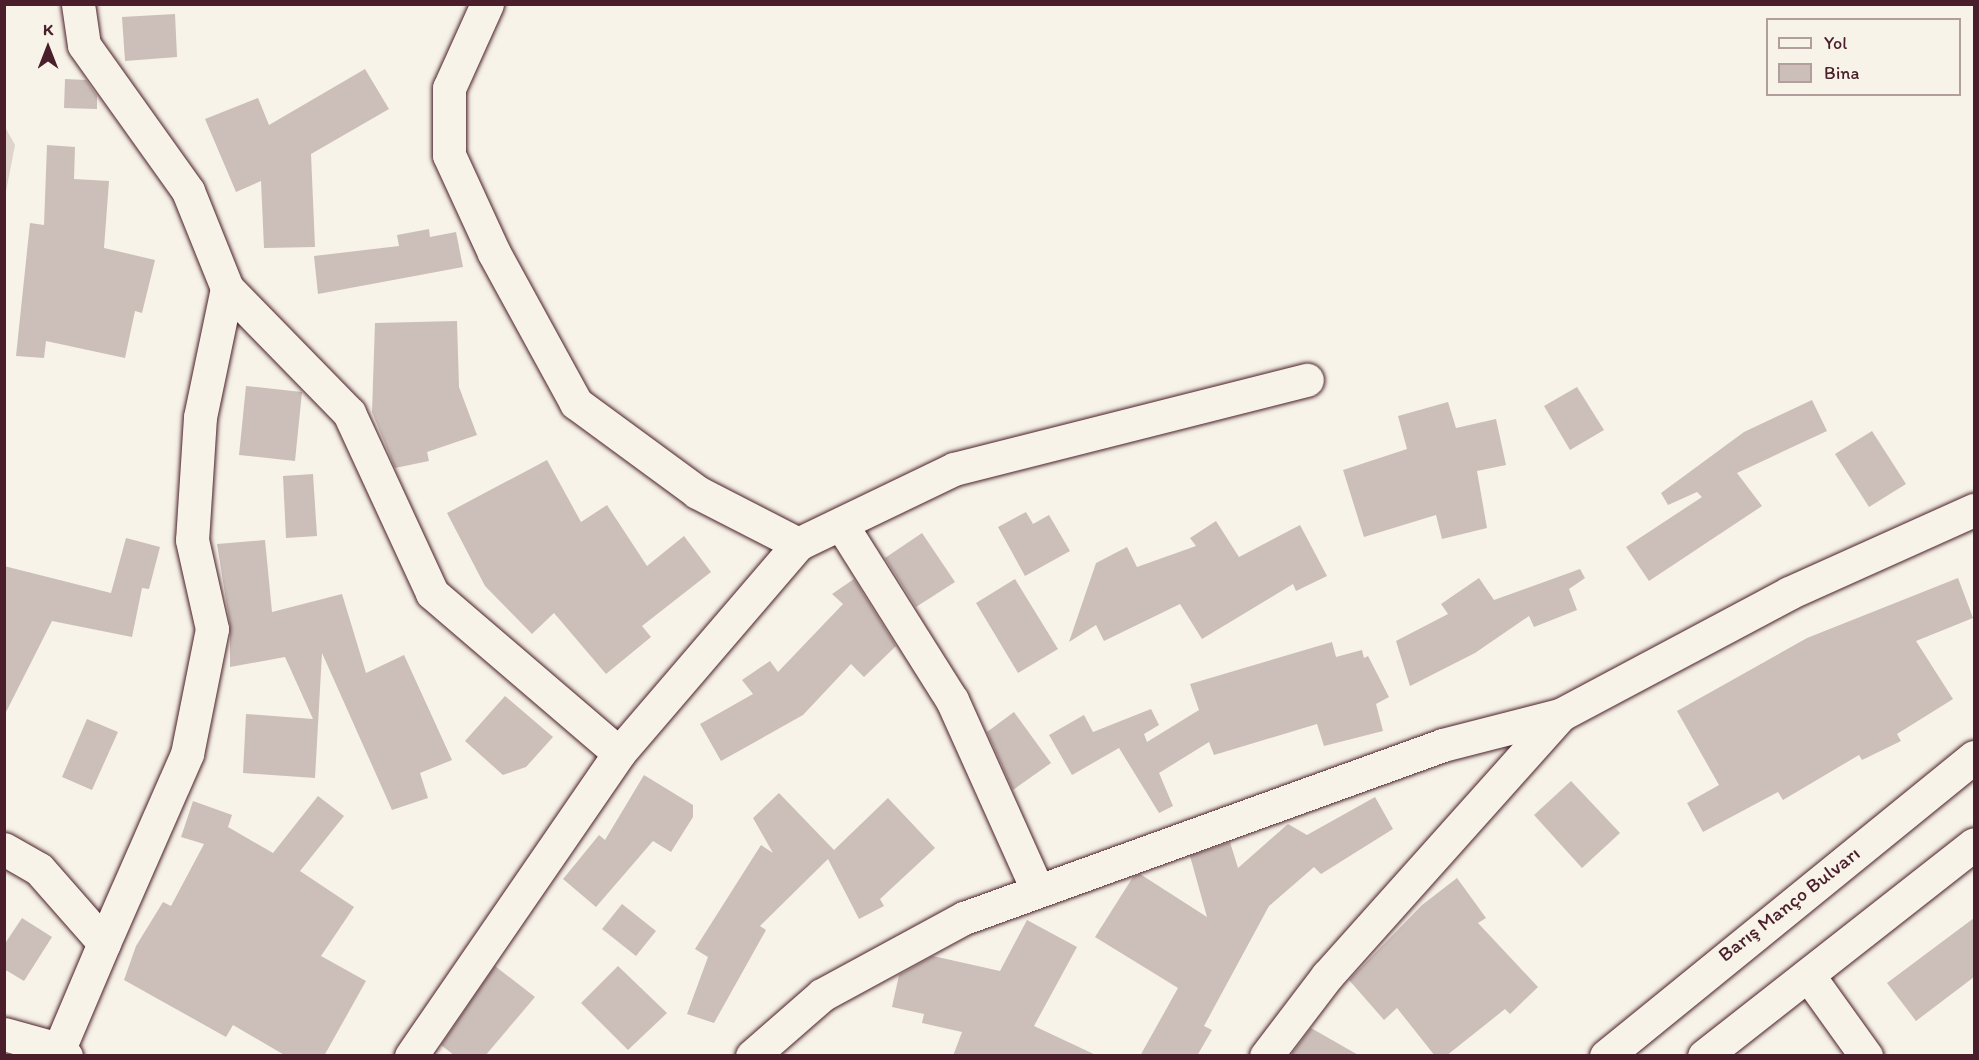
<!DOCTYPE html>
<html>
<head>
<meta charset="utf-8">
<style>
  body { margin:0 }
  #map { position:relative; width:1979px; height:1060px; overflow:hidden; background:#f7f3e8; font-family:Itim,sans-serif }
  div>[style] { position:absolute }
  .green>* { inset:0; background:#ded4cc }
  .building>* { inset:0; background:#ccbfb9 }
  .roads { filter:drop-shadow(0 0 2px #4a1f2b) drop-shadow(0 0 2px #4a1f2b) }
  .minor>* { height:33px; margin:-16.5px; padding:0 16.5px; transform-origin:16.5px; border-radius:16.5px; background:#f7f3e8 }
  .major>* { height:33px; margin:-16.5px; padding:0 16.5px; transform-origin:16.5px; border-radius:16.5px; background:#f7f3e8 }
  span { translate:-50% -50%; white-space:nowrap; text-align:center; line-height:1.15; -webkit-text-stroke:5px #f7f3e8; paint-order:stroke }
  .street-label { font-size:20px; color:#4a1f2b }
  .frame { position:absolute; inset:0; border:6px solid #4a1f2b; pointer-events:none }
  .legend { position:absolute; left:1766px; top:18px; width:195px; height:78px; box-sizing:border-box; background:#f7f3e8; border:2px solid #b29e9c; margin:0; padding:8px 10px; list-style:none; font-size:18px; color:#4a1f2b }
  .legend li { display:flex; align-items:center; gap:12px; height:30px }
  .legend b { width:30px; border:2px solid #b29e9c }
  .north { position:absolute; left:18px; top:18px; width:60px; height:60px; -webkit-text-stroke:4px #f7f3e8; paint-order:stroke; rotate:0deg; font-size:16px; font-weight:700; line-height:24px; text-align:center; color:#4a1f2b }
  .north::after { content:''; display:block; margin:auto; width:21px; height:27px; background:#4a1f2b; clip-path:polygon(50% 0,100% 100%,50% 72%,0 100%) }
</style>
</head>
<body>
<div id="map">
  <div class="green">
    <i style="clip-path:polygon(4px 125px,15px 145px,5px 197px,4px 197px)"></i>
  </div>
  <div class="building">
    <i style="clip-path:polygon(175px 14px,177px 57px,125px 61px,122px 17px)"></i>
    <i style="clip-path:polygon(365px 69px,389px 109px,311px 154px,315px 247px,264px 248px,261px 181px,236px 192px,205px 119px,258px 98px,269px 125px)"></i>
    <i style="clip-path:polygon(65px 79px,86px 80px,97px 96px,97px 109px,64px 108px)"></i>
    <i style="clip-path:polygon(47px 145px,75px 147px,74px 179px,109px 181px,104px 248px,155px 260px,142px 313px,135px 311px,125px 358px,46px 341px,44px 358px,16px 356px,30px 223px,44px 225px)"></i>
    <i style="clip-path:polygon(429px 229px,430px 237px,456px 232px,463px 267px,318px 294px,314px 256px,399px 246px,397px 235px)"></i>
    <i style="clip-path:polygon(457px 321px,459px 387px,477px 435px,427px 452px,429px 461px,395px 468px,372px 412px,375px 323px)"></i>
    <i style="clip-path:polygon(246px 386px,302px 392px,295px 461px,239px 455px)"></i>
    <i style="clip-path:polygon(1577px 387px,1604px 430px,1570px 450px,1544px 406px)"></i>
    <i style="clip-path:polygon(1812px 400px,1827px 431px,1737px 473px,1762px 506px,1649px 581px,1626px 547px,1702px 497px,1697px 492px,1668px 505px,1661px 493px,1744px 432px)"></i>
    <i style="clip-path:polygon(1448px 402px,1456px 428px,1496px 419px,1506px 465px,1477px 471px,1487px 528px,1442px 539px,1436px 515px,1364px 537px,1343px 470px,1407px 449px,1398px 416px)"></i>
    <i style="clip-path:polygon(1872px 431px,1906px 484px,1869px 507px,1835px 454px)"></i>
    <i style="clip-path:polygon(547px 460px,581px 522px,607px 505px,647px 566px,684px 536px,711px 572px,642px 626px,651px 637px,606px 674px,554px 613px,532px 634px,485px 586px,447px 513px)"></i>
    <i style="clip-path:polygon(313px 474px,317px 536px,286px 538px,283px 476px)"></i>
    <i style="clip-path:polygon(1026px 512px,1033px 524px,1049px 515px,1070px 551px,1025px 576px,998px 527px)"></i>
    <i style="clip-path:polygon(1216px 521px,1239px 557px,1300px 525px,1327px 576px,1296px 591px,1293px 584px,1202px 639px,1180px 604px,1104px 641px,1096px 625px,1069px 642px,1096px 563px,1127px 547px,1137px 567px,1196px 546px,1190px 538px)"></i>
    <i style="clip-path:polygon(922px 533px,955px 582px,916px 607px,885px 558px)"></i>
    <i style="clip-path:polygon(126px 538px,160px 547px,149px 589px,142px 588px,132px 637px,52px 621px,4px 716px,4px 566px,111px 593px)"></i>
    <i style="clip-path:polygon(265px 540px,272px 612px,342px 594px,366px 673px,404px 655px,452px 760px,420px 773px,428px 798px,392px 810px,322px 653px,315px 778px,243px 773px,246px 714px,313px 719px,285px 657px,230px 667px,230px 625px,217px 544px)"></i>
    <i style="clip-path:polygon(1580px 569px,1585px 578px,1569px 589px,1577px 610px,1534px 627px,1529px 616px,1475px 653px,1410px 686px,1396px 641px,1448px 614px,1441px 604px,1479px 578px,1494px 600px)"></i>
    <i style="clip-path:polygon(1958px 578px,1973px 618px,1916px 641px,1953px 699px,1897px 734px,1901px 741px,1862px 760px,1859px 755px,1783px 800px,1778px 792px,1703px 832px,1687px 803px,1719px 785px,1677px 711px,1807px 638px)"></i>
    <i style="clip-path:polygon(854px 579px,896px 646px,864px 677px,851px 664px,803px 715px,721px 761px,700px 724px,753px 694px,742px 680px,770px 661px,778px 672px,843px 604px,832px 594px)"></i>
    <i style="clip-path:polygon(1015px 579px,1058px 649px,1018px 673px,976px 603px)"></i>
    <i style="clip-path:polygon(1332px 642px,1336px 657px,1362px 650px,1364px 658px,1368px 656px,1389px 697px,1376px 704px,1383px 731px,1324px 746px,1317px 724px,1214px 755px,1209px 742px,1159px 773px,1173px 806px,1159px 813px,1119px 748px,1072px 775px,1049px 735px,1084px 715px,1093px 732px,1151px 709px,1159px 725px,1144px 734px,1147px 742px,1199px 710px,1190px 684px)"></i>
    <i style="clip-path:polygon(505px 696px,553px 737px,526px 767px,503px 775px,465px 741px)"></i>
    <i style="clip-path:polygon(1014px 712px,1051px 763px,1013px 790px,987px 732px)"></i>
    <i style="clip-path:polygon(87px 719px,118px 732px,92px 790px,62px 777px)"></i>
    <i style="clip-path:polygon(644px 775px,693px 805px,693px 817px,671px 852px,653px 841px,596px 907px,563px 879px,599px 835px,605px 840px)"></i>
    <i style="clip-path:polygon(1571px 781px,1620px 833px,1582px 868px,1534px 815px)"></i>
    <i style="clip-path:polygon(779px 793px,834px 850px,888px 798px,935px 848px,880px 899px,884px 906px,859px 919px,828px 859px,760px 926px,766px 930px,714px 1023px,687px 1014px,708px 957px,695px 949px,761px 845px,773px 853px,753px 818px)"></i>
    <i style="clip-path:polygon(318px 796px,344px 816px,300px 871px,354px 907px,321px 956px,366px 981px,324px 1056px,286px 1056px,233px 1025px,226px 1037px,124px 980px,136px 946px,163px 902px,171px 906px,204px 844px,181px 837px,193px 801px,232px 815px,228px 827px,273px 853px)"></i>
    <i style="clip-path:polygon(1375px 797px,1393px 829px,1321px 874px,1314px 867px,1269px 906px,1204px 1026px,1212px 1030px,1197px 1056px,1140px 1056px,1178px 988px,1095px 937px,1133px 877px,1140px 874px,1207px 917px,1190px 856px,1230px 842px,1238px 868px,1288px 824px,1307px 835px)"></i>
    <i style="clip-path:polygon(1457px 878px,1486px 918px,1478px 923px,1538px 987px,1510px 1014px,1505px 1009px,1446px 1056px,1435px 1056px,1397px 1008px,1384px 1020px,1349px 980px,1422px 905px)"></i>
    <i style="clip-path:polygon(622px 904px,656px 931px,636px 956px,602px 929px)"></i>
    <i style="clip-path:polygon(22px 918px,52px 937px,24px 981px,4px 969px,4px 945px)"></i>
    <i style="clip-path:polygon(1974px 918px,1974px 977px,1916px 1021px,1887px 983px)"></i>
    <i style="clip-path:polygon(1027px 920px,1077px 947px,1034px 1026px,1098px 1056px,953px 1056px,962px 1032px,922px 1023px,924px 1014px,892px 1007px,899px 975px,933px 956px,1000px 971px)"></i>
    <i style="clip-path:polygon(495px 966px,535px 997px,485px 1056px,455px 1056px,441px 1045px)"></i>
    <i style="clip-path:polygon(618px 966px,667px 1013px,628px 1050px,581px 1003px)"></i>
    <i style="clip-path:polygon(1311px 1028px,1360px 1056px,1290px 1056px)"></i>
  </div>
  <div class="roads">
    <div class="minor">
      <i style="left:78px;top:4px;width:41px;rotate:81.7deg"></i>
      <i style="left:84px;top:45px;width:179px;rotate:54.5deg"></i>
      <i style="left:188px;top:191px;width:105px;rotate:68.1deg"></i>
      <i style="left:227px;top:288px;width:132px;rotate:101.8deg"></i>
      <i style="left:200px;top:417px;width:123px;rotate:93.7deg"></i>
      <i style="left:192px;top:540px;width:91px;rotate:77.3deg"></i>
      <i style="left:212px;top:629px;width:127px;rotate:101.3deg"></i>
      <i style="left:187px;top:754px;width:206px;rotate:113.7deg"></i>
      <i style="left:487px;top:4px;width:92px;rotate:114.3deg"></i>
      <i style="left:449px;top:88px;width:67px;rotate:90deg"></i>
      <i style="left:449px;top:155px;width:108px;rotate:65.3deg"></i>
      <i style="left:494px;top:253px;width:171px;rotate:61.3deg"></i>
      <i style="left:576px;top:403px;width:150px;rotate:36.3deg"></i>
      <i style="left:697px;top:492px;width:114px;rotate:27.2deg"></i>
      <i style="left:227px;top:288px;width:175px;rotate:45.7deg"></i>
      <i style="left:349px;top:413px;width:198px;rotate:65.2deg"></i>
      <i style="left:432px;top:593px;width:246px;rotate:40.6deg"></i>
      <i style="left:841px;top:524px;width:208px;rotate:57.8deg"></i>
      <i style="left:952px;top:700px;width:209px;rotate:65.8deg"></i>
      <i style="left:4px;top:849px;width:40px;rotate:29.7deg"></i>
      <i style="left:39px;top:869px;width:98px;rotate:48.7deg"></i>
      <i style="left:104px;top:943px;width:115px;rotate:113deg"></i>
      <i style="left:59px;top:1049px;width:10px;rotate:45deg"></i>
      <i style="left:1808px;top:975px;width:100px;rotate:54.4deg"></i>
      <i style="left:4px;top:1034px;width:57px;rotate:15.3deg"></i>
      <i style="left:59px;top:1049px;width:9px;rotate:126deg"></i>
      <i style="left:411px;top:1056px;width:368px;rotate:-55.5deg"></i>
      <i style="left:619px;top:753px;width:275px;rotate:-49.4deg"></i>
      <i style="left:798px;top:544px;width:173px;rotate:-25.7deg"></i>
      <i style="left:954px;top:469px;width:364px;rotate:-14.2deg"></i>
      <i style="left:752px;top:1056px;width:93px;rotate:-41.1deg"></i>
      <i style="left:822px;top:995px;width:162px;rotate:-28.5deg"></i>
      <i style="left:964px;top:918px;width:509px;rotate:-19.86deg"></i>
      <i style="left:1443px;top:745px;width:121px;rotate:-14.4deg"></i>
      <i style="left:1560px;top:715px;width:259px;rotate:-28deg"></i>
      <i style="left:1789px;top:593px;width:203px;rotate:-24.2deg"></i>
      <i style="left:1266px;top:1056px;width:101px;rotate:-52.7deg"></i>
      <i style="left:1327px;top:976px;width:350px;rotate:-48.2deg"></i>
    </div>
    <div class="major">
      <i style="left:1606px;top:1056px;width:474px;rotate:-39.1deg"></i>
      <i style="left:1704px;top:1056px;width:343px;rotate:-38.1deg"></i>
    </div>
  </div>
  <div class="street-label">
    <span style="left:1789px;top:904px;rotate:-38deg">Barış Manço Bulvarı</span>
  </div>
  <div class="frame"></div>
  <ul class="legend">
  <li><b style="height:8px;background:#f7f3e8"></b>Yol</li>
  <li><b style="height:16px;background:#ccbfb9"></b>Bina</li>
  </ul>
  <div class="north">K</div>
</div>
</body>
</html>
